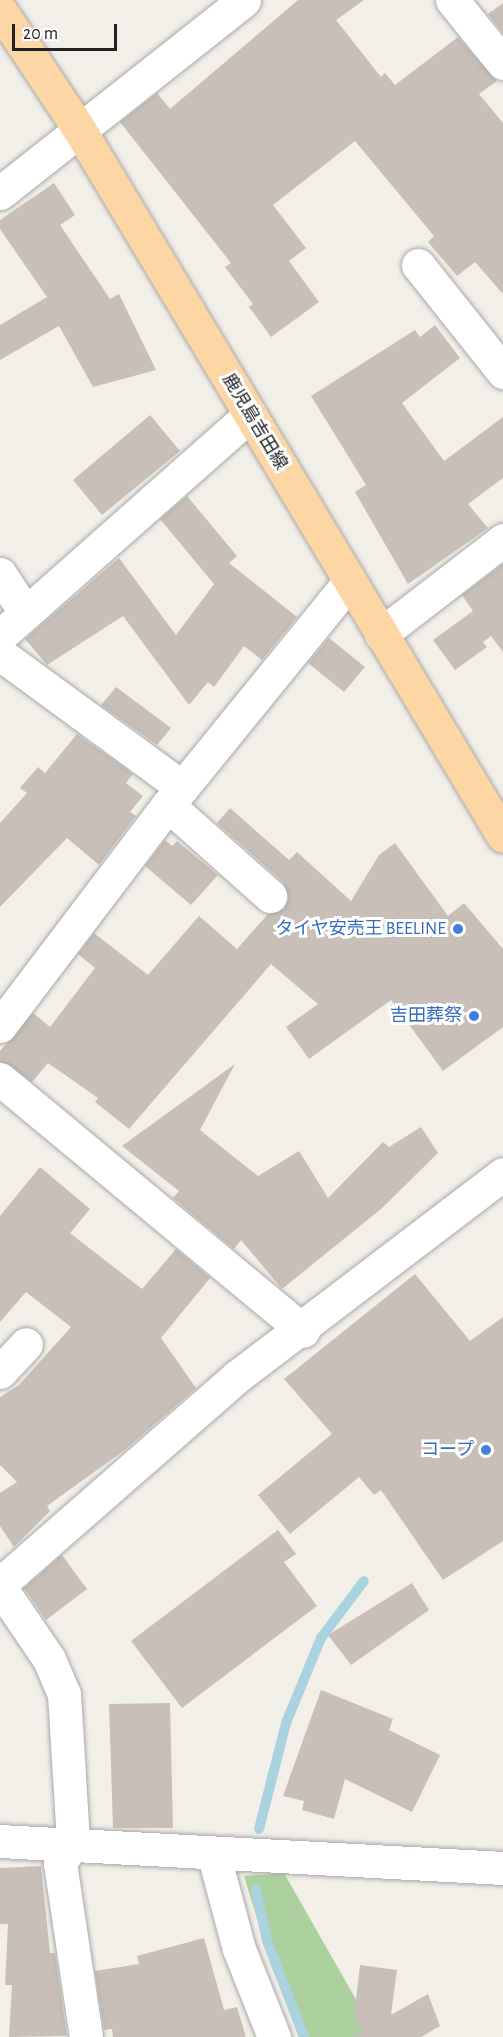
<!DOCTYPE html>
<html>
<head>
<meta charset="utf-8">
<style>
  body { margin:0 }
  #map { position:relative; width:503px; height:2037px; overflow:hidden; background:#f2efe9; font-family:"Alegreya Sans","Noto Sans JP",sans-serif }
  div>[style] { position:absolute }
  .forest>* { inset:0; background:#add19e }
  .stream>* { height:10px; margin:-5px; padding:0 5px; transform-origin:5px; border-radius:5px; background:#aad3df }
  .building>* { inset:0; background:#c7bfb8 }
  .roads { filter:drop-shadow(0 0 2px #a9a9a9) drop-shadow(0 0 2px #a9a9a9) }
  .minor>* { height:33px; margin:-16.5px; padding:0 16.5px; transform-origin:16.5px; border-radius:16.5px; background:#fff }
  .major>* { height:33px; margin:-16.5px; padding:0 16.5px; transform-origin:16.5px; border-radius:16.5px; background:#fcd6a4 }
  .dots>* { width:16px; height:16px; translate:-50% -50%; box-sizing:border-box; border:3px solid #fff; border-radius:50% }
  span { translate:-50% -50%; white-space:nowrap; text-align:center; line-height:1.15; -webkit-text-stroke:6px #fff; paint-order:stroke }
  .street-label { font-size:18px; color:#222 }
  .shop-label { font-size:18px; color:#366cbe }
  .right { translate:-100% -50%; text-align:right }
  .scale { position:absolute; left:12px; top:24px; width:105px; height:27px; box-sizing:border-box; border:3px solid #222; border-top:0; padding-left:8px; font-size:18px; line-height:21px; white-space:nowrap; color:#222; -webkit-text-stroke:4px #fff; paint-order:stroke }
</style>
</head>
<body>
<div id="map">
  <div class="forest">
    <i style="clip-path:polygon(284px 1873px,370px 2024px,374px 2037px,302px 2037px,272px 1968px,244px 1876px)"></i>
  </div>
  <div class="stream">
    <i style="left:259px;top:1829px;width:109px;rotate:-75.7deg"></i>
    <i style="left:286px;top:1723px;width:92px;rotate:-67.6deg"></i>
    <i style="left:321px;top:1638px;width:71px;rotate:-53deg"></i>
    <i style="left:256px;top:1890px;width:52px;rotate:77.8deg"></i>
    <i style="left:267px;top:1941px;width:103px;rotate:68.9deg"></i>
  </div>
  <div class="building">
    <i style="clip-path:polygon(298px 0,364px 0,336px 20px,381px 77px,385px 73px,395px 85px,458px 37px,497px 81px,479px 94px,503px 123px,503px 294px,475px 262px,457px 276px,428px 242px,434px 236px,355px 141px,273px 205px,306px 248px,289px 261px,319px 302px,271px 337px,249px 307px,253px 304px,225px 267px,231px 263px,120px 122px,157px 93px,170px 109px)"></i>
    <i style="clip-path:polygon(503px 3px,503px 33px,488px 14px)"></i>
    <i style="clip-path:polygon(54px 183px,75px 215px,60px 225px,110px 299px,119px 294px,156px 370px,93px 387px,59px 326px,0 360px,0 325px,47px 297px,0 229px,0 220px)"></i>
    <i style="clip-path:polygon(435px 325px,460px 358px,402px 403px,444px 461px,503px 417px,503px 478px,468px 504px,488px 528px,408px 584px,355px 492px,366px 485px,311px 396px,415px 330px,420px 337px)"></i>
    <i style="clip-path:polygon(150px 415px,180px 451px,102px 515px,73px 480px)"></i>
    <i style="clip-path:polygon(187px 496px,237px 556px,229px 563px,297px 617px,262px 660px,244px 646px,214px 687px,208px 682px,189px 705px,123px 616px,47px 665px,25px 639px,119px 558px,176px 635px,214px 584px,160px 519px)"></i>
    <i style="clip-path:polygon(503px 564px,503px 652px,491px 636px,483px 642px,487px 647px,455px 670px,433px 640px,473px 611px,462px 595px)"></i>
    <i style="clip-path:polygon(329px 638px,365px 667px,344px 692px,308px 663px)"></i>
    <i style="clip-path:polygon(116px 687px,171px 728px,157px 745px,101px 705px)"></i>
    <i style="clip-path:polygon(77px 734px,133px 774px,126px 783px,143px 796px,130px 812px,136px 816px,99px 865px,67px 838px,0 907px,0 823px,27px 793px,20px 788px,38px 767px,45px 773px)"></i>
    <i style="clip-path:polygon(230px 808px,289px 860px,297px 852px,351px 901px,379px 855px,395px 843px,448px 916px,464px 903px,503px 949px,503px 1027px,443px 1071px,391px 1000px,309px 1059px,286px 1027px,318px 1004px,271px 964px,129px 1129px,95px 1102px,98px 1098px,48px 1063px,32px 1082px,0 1061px,0 1051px,33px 1013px,50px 1027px,95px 968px,78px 954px,94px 933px,148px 975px,199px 916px,237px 949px,268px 914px,284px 909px,288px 899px,283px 882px,217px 823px)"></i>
    <i style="clip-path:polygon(165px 840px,172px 846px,177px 841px,218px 875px,191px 905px,145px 866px)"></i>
    <i style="clip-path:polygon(235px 1064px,200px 1130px,258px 1176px,299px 1151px,328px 1198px,383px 1142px,389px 1147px,421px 1127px,438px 1153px,381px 1209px,282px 1289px,241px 1240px,234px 1249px,173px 1198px,179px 1191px,122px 1146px)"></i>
    <i style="clip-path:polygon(40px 1167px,90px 1209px,70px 1233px,142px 1289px,176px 1249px,210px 1278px,161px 1338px,196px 1388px,126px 1449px,47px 1506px,50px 1511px,14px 1547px,0 1526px,0 1493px,17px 1482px,0 1465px,0 1397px,19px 1385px,71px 1327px,26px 1292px,0 1322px,0 1216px)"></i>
    <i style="clip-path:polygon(415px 1274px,470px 1341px,503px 1317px,503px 1541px,443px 1580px,381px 1490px,374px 1495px,359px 1477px,290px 1534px,258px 1495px,332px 1434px,284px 1379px)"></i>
    <i style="clip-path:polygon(278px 1530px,296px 1554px,284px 1562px,317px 1606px,182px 1708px,131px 1641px)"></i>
    <i style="clip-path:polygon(62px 1555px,87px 1589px,46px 1620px,24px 1588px)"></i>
    <i style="clip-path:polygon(412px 1583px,429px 1610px,351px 1665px,328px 1635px)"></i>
    <i style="clip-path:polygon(321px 1690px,393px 1719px,389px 1730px,440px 1755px,412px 1812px,345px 1779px,334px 1819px,302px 1810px,304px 1801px,283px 1796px)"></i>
    <i style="clip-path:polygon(170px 1703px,173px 1828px,113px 1828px,109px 1704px)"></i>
    <i style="clip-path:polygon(41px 1866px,50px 1953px,55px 1953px,67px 2036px,9px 2037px,12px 1985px,5px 1985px,8px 1924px,0 1924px,0 1868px)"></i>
    <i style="clip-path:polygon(204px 1938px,224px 2010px,237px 2007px,246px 2037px,113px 2037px,112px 2029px,104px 2030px,95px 1971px,139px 1964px,137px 1956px)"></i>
    <i style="clip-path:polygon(360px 1965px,397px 1970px,391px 2015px,428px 1994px,440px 2026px,421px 2037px,352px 2037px,362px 2031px,354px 2017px)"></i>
  </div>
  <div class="roads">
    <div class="minor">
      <i style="left:452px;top:0;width:81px;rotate:51deg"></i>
      <i style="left:0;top:193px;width:311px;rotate:-38.3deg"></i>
      <i style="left:418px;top:265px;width:137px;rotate:51.5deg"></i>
      <i style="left:0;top:574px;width:45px;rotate:56.7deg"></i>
      <i style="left:381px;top:634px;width:154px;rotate:-37.6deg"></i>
      <i style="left:0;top:636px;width:334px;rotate:-41.5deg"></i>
      <i style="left:0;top:654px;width:225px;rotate:36.2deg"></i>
      <i style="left:168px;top:805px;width:137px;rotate:41.7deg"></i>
      <i style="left:0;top:1026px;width:278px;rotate:-52.8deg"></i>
      <i style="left:168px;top:805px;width:287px;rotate:-50.9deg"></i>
      <i style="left:0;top:1079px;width:394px;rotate:39.7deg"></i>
      <i style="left:0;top:1372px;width:38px;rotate:-47deg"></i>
      <i style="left:0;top:1584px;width:316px;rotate:-41.2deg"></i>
      <i style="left:238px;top:1376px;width:333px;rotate:-37.3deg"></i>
      <i style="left:0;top:1587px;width:87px;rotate:55.8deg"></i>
      <i style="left:49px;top:1659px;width:38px;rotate:67deg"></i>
      <i style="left:64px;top:1694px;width:149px;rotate:86.5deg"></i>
      <i style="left:73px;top:1843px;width:24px;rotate:123deg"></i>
      <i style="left:60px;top:1863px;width:176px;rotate:81.5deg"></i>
      <i style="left:0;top:1841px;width:504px;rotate:3.07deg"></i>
      <i style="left:214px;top:1856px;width:96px;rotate:75deg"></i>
      <i style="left:239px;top:1949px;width:95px;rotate:68.3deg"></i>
    </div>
    <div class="major">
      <i style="left:0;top:10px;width:143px;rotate:56.4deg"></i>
      <i style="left:79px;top:129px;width:824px;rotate:59.05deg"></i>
    </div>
  </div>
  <div class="dots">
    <i style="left:458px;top:929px;background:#3f7fe0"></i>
    <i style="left:474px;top:1016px;background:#3f7fe0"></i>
    <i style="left:486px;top:1450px;background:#3f7fe0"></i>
  </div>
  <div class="street-label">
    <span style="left:254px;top:422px;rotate:59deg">鹿児島吉田線</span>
  </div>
  <div class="shop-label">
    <span class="right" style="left:446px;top:929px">タイヤ安売王 BEELINE</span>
    <span class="right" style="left:462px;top:1016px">吉田葬祭</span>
    <span class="right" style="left:474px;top:1450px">コープ</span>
  </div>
  <div class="scale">20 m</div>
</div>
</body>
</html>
